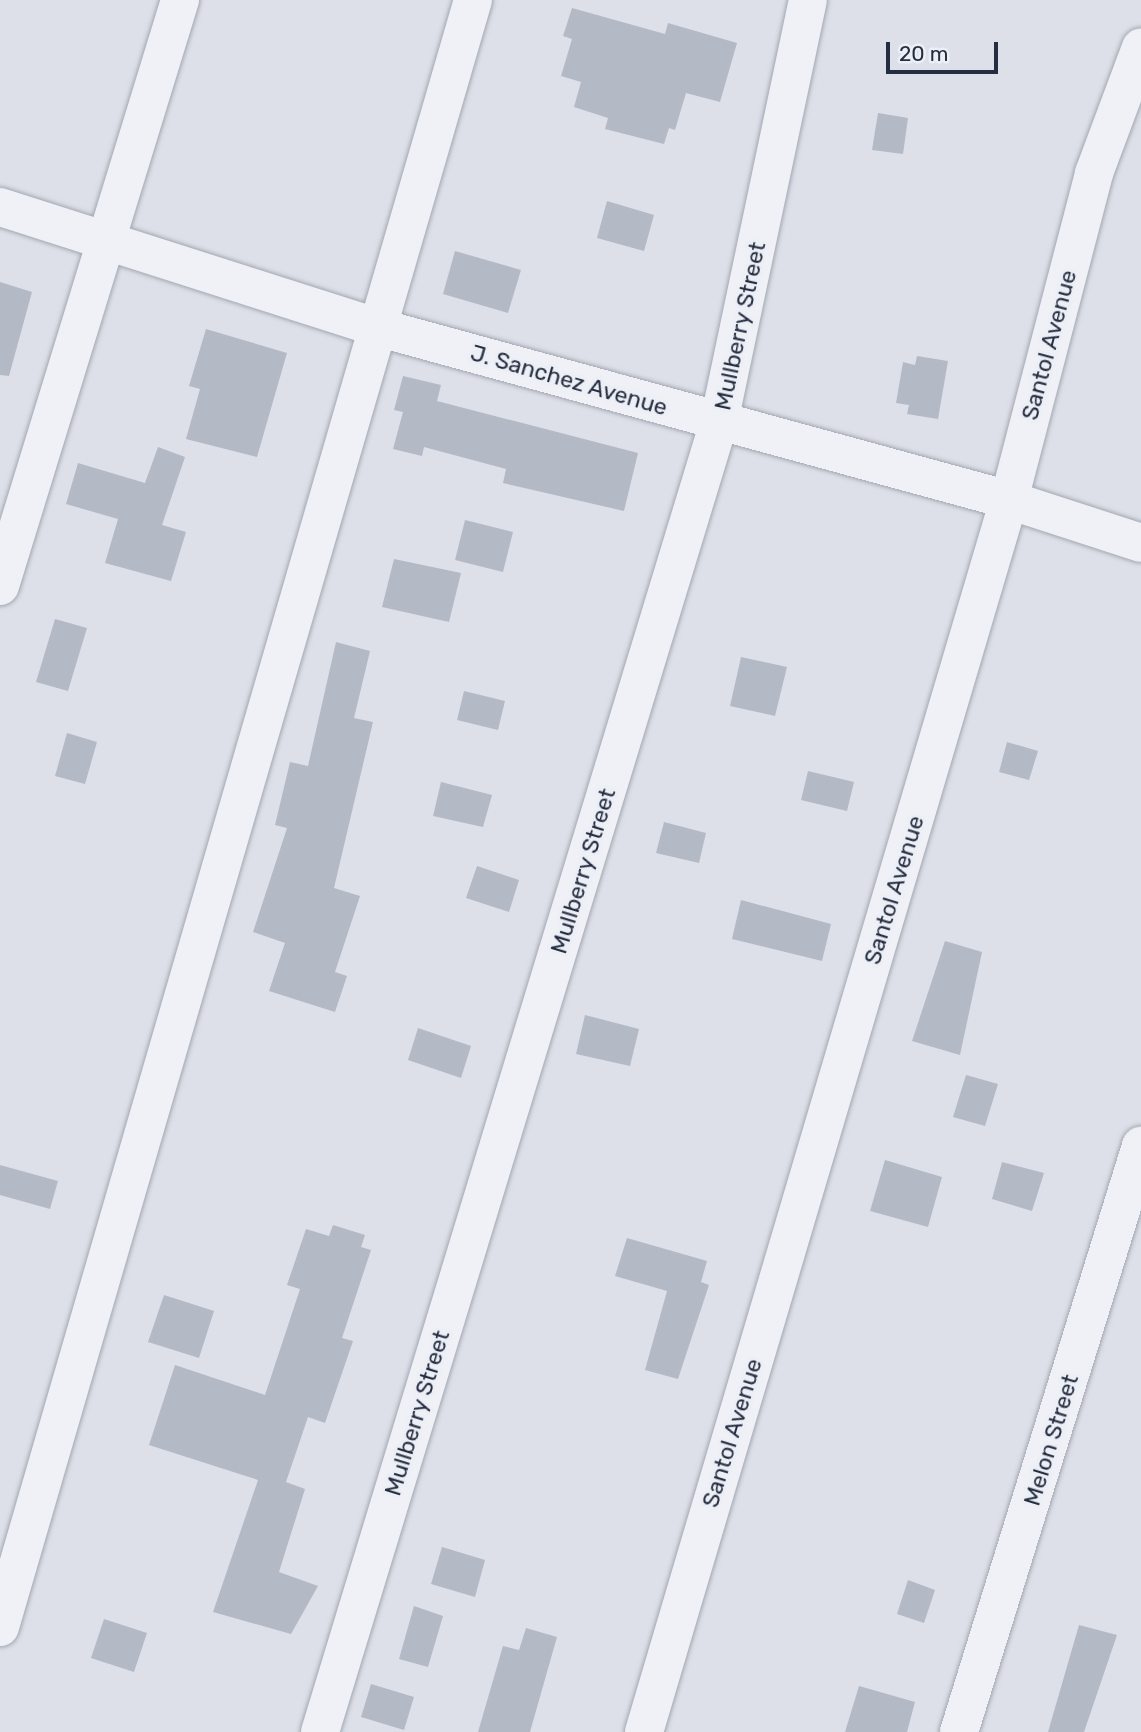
<!DOCTYPE html>
<html>
<head>
<meta charset="utf-8">
<style>
  body { margin:0 }
  #map { position:relative; width:1141px; height:1732px; overflow:hidden; background:#dde0e8; font-family:Rubik,sans-serif }
  div>[style] { position:absolute }
  .building>* { inset:0; background:#b3b9c5 }
  .roads { filter:drop-shadow(0 0 2px #a2a7b2) drop-shadow(0 0 2px #a2a7b2) }
  .minor>* { height:38px; margin:-19px; padding:0 19px; transform-origin:19px; border-radius:19px; background:#f0f1f6 }
  span { translate:-50% -50%; white-space:nowrap; text-align:center; line-height:1.15; -webkit-text-stroke:7px #eceff6; paint-order:stroke }
  .street-label { font-size:23px; color:#252d40 }
  .scale { position:absolute; left:886px; top:42px; width:112px; height:32px; box-sizing:border-box; border:4px solid #252d40; border-top:0; padding-left:9px; font-size:21px; line-height:24px; white-space:nowrap; color:#252d40; -webkit-text-stroke:5px #eceff6; paint-order:stroke }
</style>
</head>
<body>
<div id="map">
  <div class="building">
    <i style="clip-path:polygon(572px 8px,665px 34px,668px 23px,737px 43px,720px 102px,686px 93px,675px 130px,669px 128px,664px 144px,605px 129px,608px 118px,574px 107px,581px 82px,561px 76px,572px 39px,563px 36px)"></i>
    <i style="clip-path:polygon(878px 113px,908px 118px,903px 154px,872px 150px)"></i>
    <i style="clip-path:polygon(607px 201px,654px 215px,644px 251px,597px 238px)"></i>
    <i style="clip-path:polygon(455px 251px,521px 270px,508px 313px,443px 294px)"></i>
    <i style="clip-path:polygon(0 282px,32px 292px,9px 376px,0 375px)"></i>
    <i style="clip-path:polygon(206px 329px,287px 353px,257px 457px,186px 439px,200px 389px,189px 386px)"></i>
    <i style="clip-path:polygon(917px 356px,948px 361px,938px 419px,907px 414px,909px 405px,896px 403px,903px 362px,915px 365px)"></i>
    <i style="clip-path:polygon(403px 376px,441px 385px,437px 401px,638px 453px,624px 511px,503px 483px,506px 469px,424px 447px,422px 456px,393px 449px,403px 412px,394px 410px)"></i>
    <i style="clip-path:polygon(158px 447px,185px 457px,162px 525px,186px 532px,171px 581px,105px 563px,118px 519px,66px 504px,78px 463px,145px 483px)"></i>
    <i style="clip-path:polygon(465px 520px,513px 532px,503px 572px,455px 560px)"></i>
    <i style="clip-path:polygon(394px 559px,461px 573px,449px 622px,382px 607px)"></i>
    <i style="clip-path:polygon(55px 619px,87px 628px,68px 691px,36px 682px)"></i>
    <i style="clip-path:polygon(336px 642px,370px 651px,354px 718px,373px 722px,334px 888px,360px 896px,335px 972px,347px 976px,335px 1012px,269px 991px,285px 943px,253px 932px,287px 828px,275px 825px,290px 762px,308px 766px)"></i>
    <i style="clip-path:polygon(741px 657px,787px 667px,775px 716px,730px 706px)"></i>
    <i style="clip-path:polygon(464px 691px,505px 701px,498px 730px,457px 720px)"></i>
    <i style="clip-path:polygon(67px 733px,97px 742px,85px 784px,55px 776px)"></i>
    <i style="clip-path:polygon(1007px 742px,1038px 751px,1029px 780px,999px 772px)"></i>
    <i style="clip-path:polygon(808px 771px,854px 782px,847px 811px,801px 800px)"></i>
    <i style="clip-path:polygon(441px 782px,492px 795px,483px 827px,433px 816px)"></i>
    <i style="clip-path:polygon(664px 822px,706px 833px,699px 863px,656px 853px)"></i>
    <i style="clip-path:polygon(477px 866px,519px 880px,509px 912px,466px 898px)"></i>
    <i style="clip-path:polygon(741px 900px,831px 924px,822px 961px,732px 939px)"></i>
    <i style="clip-path:polygon(945px 941px,982px 952px,960px 1055px,912px 1041px)"></i>
    <i style="clip-path:polygon(585px 1015px,639px 1029px,630px 1066px,576px 1054px)"></i>
    <i style="clip-path:polygon(418px 1028px,471px 1046px,461px 1078px,408px 1060px)"></i>
    <i style="clip-path:polygon(966px 1075px,998px 1084px,985px 1126px,953px 1117px)"></i>
    <i style="clip-path:polygon(885px 1160px,942px 1177px,928px 1227px,870px 1211px)"></i>
    <i style="clip-path:polygon(1002px 1162px,1044px 1173px,1032px 1211px,992px 1199px)"></i>
    <i style="clip-path:polygon(0 1165px,58px 1181px,50px 1209px,0 1195px)"></i>
    <i style="clip-path:polygon(333px 1225px,365px 1235px,361px 1247px,371px 1250px,342px 1338px,353px 1341px,325px 1423px,308px 1417px,286px 1482px,305px 1489px,279px 1572px,318px 1586px,291px 1634px,213px 1612px,258px 1480px,149px 1445px,175px 1365px,265px 1395px,300px 1289px,287px 1285px,306px 1229px,329px 1236px)"></i>
    <i style="clip-path:polygon(627px 1238px,707px 1261px,701px 1282px,709px 1285px,678px 1379px,645px 1370px,667px 1291px,615px 1276px)"></i>
    <i style="clip-path:polygon(164px 1295px,214px 1311px,199px 1358px,148px 1342px)"></i>
    <i style="clip-path:polygon(442px 1547px,485px 1560px,475px 1597px,431px 1584px)"></i>
    <i style="clip-path:polygon(908px 1580px,935px 1590px,924px 1623px,897px 1614px)"></i>
    <i style="clip-path:polygon(414px 1606px,443px 1616px,428px 1667px,399px 1659px)"></i>
    <i style="clip-path:polygon(104px 1619px,147px 1633px,134px 1672px,91px 1658px)"></i>
    <i style="clip-path:polygon(1079px 1625px,1117px 1635px,1084px 1732px,1048px 1732px)"></i>
    <i style="clip-path:polygon(526px 1628px,557px 1637px,530px 1732px,478px 1732px,503px 1646px,519px 1650px)"></i>
    <i style="clip-path:polygon(371px 1684px,414px 1697px,404px 1730px,361px 1717px)"></i>
    <i style="clip-path:polygon(859px 1686px,915px 1702px,907px 1732px,845px 1732px)"></i>
  </div>
  <div class="roads">
    <div class="minor">
      <i style="left:0;top:207px;width:399px;rotate:17.7deg"></i>
      <i style="left:380px;top:328px;width:652px;rotate:15.29deg"></i>
      <i style="left:1009px;top:500px;width:139px;rotate:18deg"></i>
      <i style="left:0;top:586px;width:613px;rotate:-72.92deg"></i>
      <i style="left:0;top:1627px;width:1694px;rotate:-73.79deg"></i>
      <i style="left:320px;top:1732px;width:1369px;rotate:-73.06deg"></i>
      <i style="left:719px;top:422px;width:431px;rotate:-78.1deg"></i>
      <i style="left:644px;top:1732px;width:1285px;rotate:-73.5deg"></i>
      <i style="left:1009px;top:500px;width:338px;rotate:-75.4deg"></i>
      <i style="left:1094px;top:173px;width:134px;rotate:-69.5deg"></i>
      <i style="left:959px;top:1732px;width:614px;rotate:-72.75deg"></i>
    </div>
  </div>
  <div class="street-label">
    <span style="left:740px;top:326px;rotate:-78deg">Mullberry Street</span>
    <span style="left:1049px;top:345px;rotate:-75deg">Santol Avenue</span>
    <span style="left:569px;top:380px;rotate:16deg">J. Sanchez Avenue</span>
    <span style="left:583px;top:871px;rotate:-73deg">Mullberry Street</span>
    <span style="left:894px;top:890px;rotate:-73deg">Santol Avenue</span>
    <span style="left:417px;top:1413px;rotate:-73deg">Mullberry Street</span>
    <span style="left:732px;top:1433px;rotate:-73deg">Santol Avenue</span>
    <span style="left:1051px;top:1440px;rotate:-73deg">Melon Street</span>
  </div>
  <div class="scale">20 m</div>
</div>
</body>
</html>
